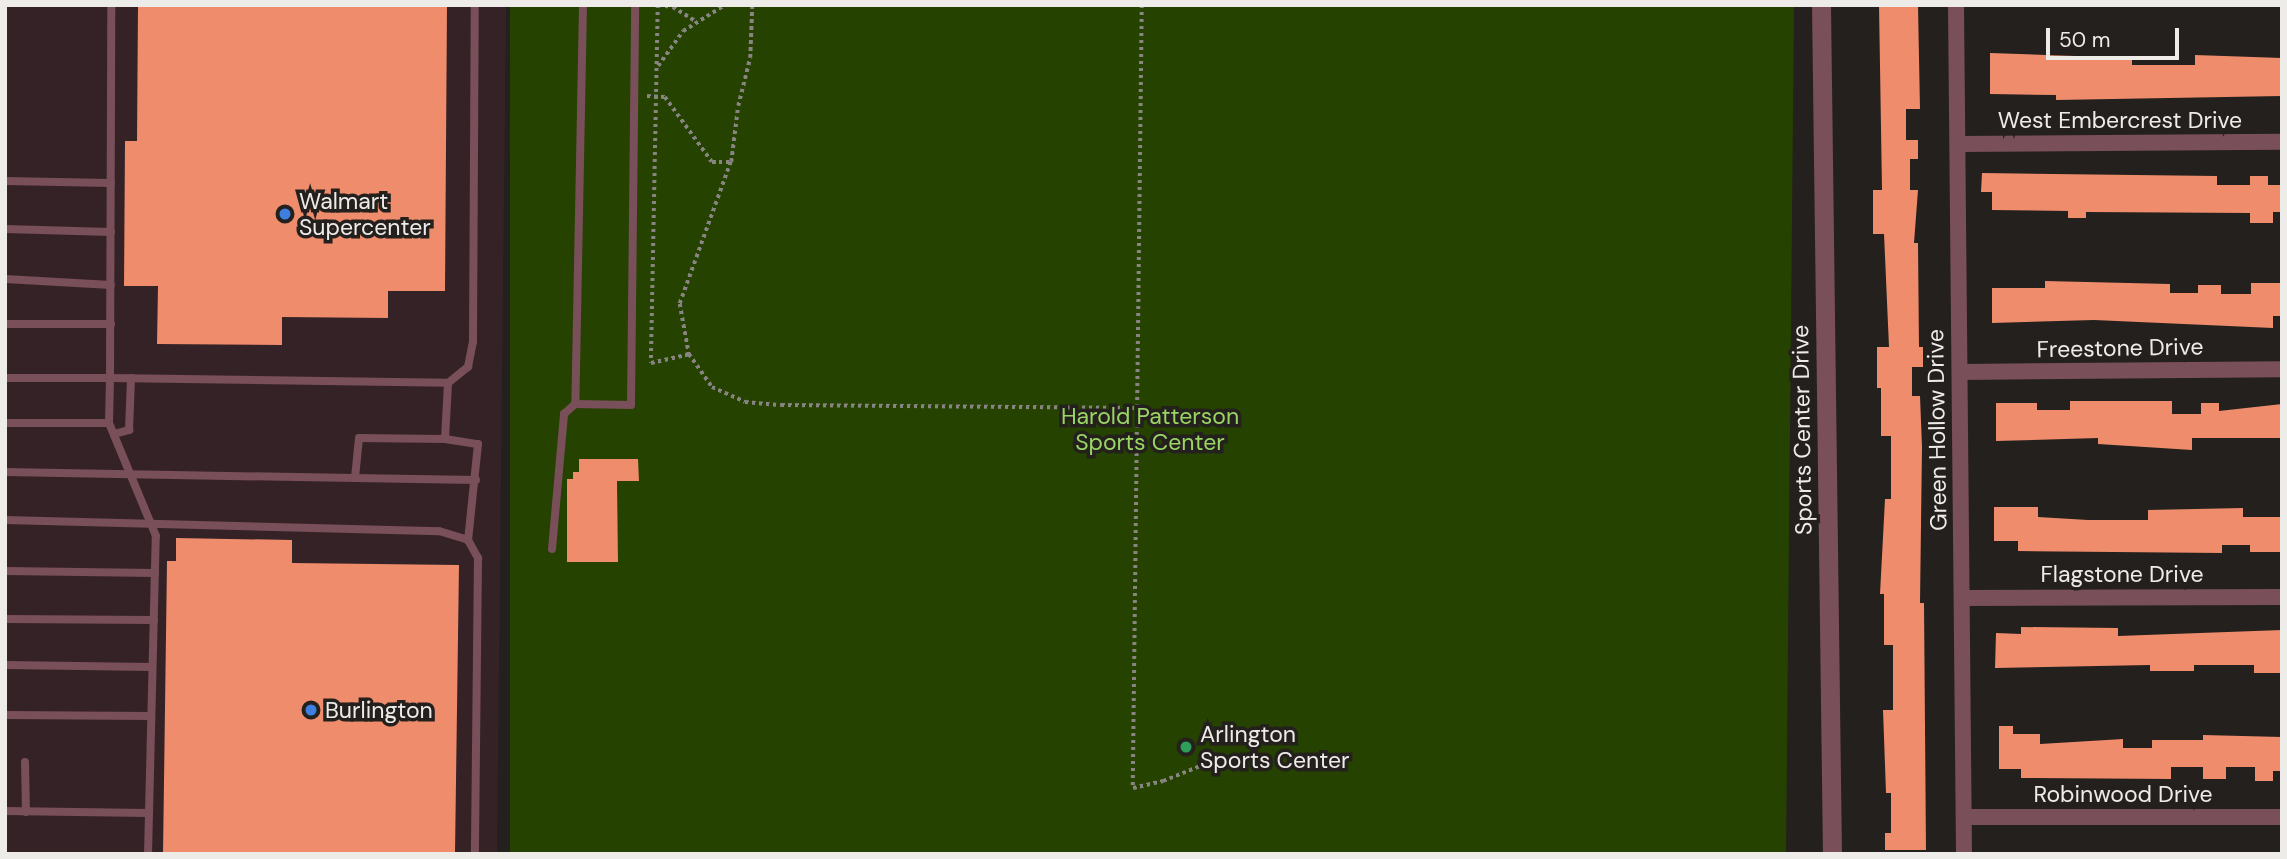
<!DOCTYPE html>
<html>
<head>
<meta charset="utf-8">
<style>
  body { margin:0 }
  #map { position:relative; width:2287px; height:859px; overflow:hidden; background:#24201d; font-family:"DM Sans",sans-serif }
  div>[style] { position:absolute }
  .commercial>* { inset:0; background:#352227 }
  .green>* { inset:0; background:#254200 }
  .building>* { inset:0; background:#ee8c6c }
  .path>* { height:3.5px; margin-top:-1.75px; transform-origin:0; background:repeating-linear-gradient(90deg,#878481 0 3.5px,transparent 0 7px) }
  .service>* { height:8px; margin:-4px; padding:0 4px; transform-origin:4px; border-radius:4px; background:#794f59 }
  .minor>* { height:16px; margin:-8px; padding:0 8px; transform-origin:8px; border-radius:8px; background:#794f59 }
  .tertiary>* { height:19px; margin:-9.5px; padding:0 9.5px; transform-origin:9.5px; border-radius:9.5px; background:#794f59 }
  .dots>* { width:19px; height:19px; translate:-50% -50%; box-sizing:border-box; border:4px solid #24201d; border-radius:50% }
  span { translate:-50% -50%; white-space:nowrap; text-align:center; line-height:1.15; -webkit-text-stroke:7px #24201d; paint-order:stroke }
  .street-label { font-size:23px; color:#eeece9 }
  .poi-label { font-size:23px; color:#eeece9 }
  .left { translate:0 -50%; text-align:left }
  .park-label { font-size:23px; color:#9ad564 }
  .frame { position:absolute; inset:0; border:7px solid #eeece9; pointer-events:none }
  .scale { position:absolute; left:2046px; top:28px; width:133px; height:32px; box-sizing:border-box; border:4px solid #eeece9; border-top:0; padding-left:9px; font-size:21px; line-height:24px; white-space:nowrap; color:#eeece9; -webkit-text-stroke:5px #24201d; paint-order:stroke }
</style>
</head>
<body>
<div id="map">
  <div class="commercial">
    <i style="clip-path:polygon(5px 5px,506px 5px,497px 854px,5px 854px)"></i>
  </div>
  <div class="green">
    <i style="clip-path:polygon(510px 5px,1794px 5px,1786px 854px,510px 854px)"></i>
  </div>
  <div class="building">
    <i style="clip-path:polygon(138px 5px,447px 5px,445px 291px,388px 291px,388px 318px,282px 317px,282px 345px,157px 344px,158px 286px,124px 286px,125px 141px,137px 141px)"></i>
    <i style="clip-path:polygon(1879px 5px,1918px 5px,1920px 109px,1906px 109px,1906px 140px,1918px 140px,1918px 159px,1910px 159px,1910px 190px,1918px 190px,1914px 243px,1918px 243px,1919px 347px,1923px 347px,1923px 367px,1912px 367px,1912px 396px,1920px 396px,1922px 447px,1920px 603px,1924px 603px,1926px 850px,1885px 850px,1885px 833px,1891px 833px,1891px 793px,1886px 793px,1883px 710px,1893px 710px,1893px 645px,1884px 645px,1884px 594px,1880px 594px,1885px 499px,1891px 499px,1891px 436px,1881px 436px,1881px 388px,1877px 388px,1877px 347px,1889px 347px,1884px 234px,1873px 234px,1873px 190px,1882px 190px)"></i>
    <i style="clip-path:polygon(1990px 53px,2132px 58px,2132px 65px,2195px 65px,2195px 55px,2282px 58px,2282px 96px,2056px 100px,2056px 95px,1990px 94px)"></i>
    <i style="clip-path:polygon(1982px 173px,2217px 176px,2217px 185px,2250px 185px,2250px 176px,2268px 176px,2268px 185px,2282px 185px,2282px 212px,2273px 212px,2273px 223px,2250px 223px,2250px 213px,2086px 212px,2086px 218px,2068px 218px,2068px 211px,1992px 210px,1992px 192px,1981px 192px)"></i>
    <i style="clip-path:polygon(2045px 281px,2170px 284px,2170px 293px,2198px 293px,2198px 285px,2221px 285px,2221px 294px,2251px 294px,2251px 283px,2282px 283px,2282px 316px,2273px 316px,2273px 328px,2094px 320px,1992px 323px,1992px 288px,2045px 288px)"></i>
    <i style="clip-path:polygon(2070px 401px,2172px 401px,2172px 414px,2201px 414px,2201px 403px,2219px 403px,2219px 411px,2282px 404px,2282px 438px,2192px 438px,2192px 450px,2098px 444px,2098px 438px,1996px 441px,1996px 403px,2037px 403px,2037px 410px,2070px 410px)"></i>
    <i style="clip-path:polygon(579px 459px,638px 459px,639px 481px,617px 481px,618px 562px,567px 562px,567px 479px,573px 479px,573px 472px,579px 472px)"></i>
    <i style="clip-path:polygon(1994px 507px,2038px 507px,2038px 517px,2088px 520px,2148px 520px,2148px 510px,2243px 508px,2243px 517px,2282px 517px,2282px 552px,2250px 552px,2250px 545px,2222px 545px,2222px 553px,2018px 551px,2018px 541px,1994px 541px)"></i>
    <i style="clip-path:polygon(176px 538px,292px 540px,292px 563px,459px 565px,455px 854px,163px 854px,167px 561px,176px 561px)"></i>
    <i style="clip-path:polygon(2021px 627px,2118px 628px,2118px 636px,2282px 630px,2282px 673px,2254px 673px,2254px 665px,2194px 665px,2194px 671px,2150px 671px,2150px 665px,1995px 668px,1996px 633px,2021px 634px)"></i>
    <i style="clip-path:polygon(1999px 726px,2013px 726px,2013px 734px,2040px 734px,2040px 744px,2123px 739px,2123px 748px,2152px 748px,2152px 740px,2203px 740px,2203px 735px,2282px 737px,2282px 771px,2273px 771px,2273px 781px,2255px 781px,2255px 767px,2226px 767px,2226px 779px,2203px 779px,2203px 767px,2171px 767px,2171px 779px,2021px 778px,2021px 769px,1999px 769px)"></i>
  </div>
  <div class="path">
    <i style="left:658px;top:5px;width:358px;rotate:91.1deg"></i>
    <i style="left:651px;top:363px;width:39px;rotate:-13deg"></i>
    <i style="left:658px;top:5px;width:15px;rotate:8deg"></i>
    <i style="left:673px;top:7px;width:26px;rotate:32deg"></i>
    <i style="left:1142px;top:5px;width:783px;rotate:90.66deg"></i>
    <i style="left:1133px;top:788px;width:31px;rotate:-13deg"></i>
    <i style="left:1163px;top:781px;width:67px;rotate:-22deg"></i>
    <i style="left:658px;top:66px;width:43px;rotate:-54.5deg"></i>
    <i style="left:683px;top:31px;width:49px;rotate:-31.8deg"></i>
    <i style="left:647px;top:96px;width:18px;rotate:3deg"></i>
    <i style="left:665px;top:97px;width:80px;rotate:54.1deg"></i>
    <i style="left:712px;top:162px;width:19px"></i>
    <i style="left:731px;top:162px;width:151px;rotate:109.8deg"></i>
    <i style="left:680px;top:304px;width:51px;rotate:79.8deg"></i>
    <i style="left:689px;top:354px;width:40px;rotate:55.1deg"></i>
    <i style="left:712px;top:387px;width:36px;rotate:24deg"></i>
    <i style="left:745px;top:402px;width:36px;rotate:5deg"></i>
    <i style="left:781px;top:405px;width:357px;rotate:0.5deg"></i>
    <i style="left:731px;top:162px;width:56px;rotate:-82.9deg"></i>
    <i style="left:738px;top:106px;width:49px;rotate:-76deg"></i>
    <i style="left:750px;top:58px;width:53px;rotate:-87.8deg"></i>
  </div>
  <div class="service">
    <i style="left:583px;top:5px;width:399px;rotate:91.1deg"></i>
    <i style="left:575px;top:404px;width:56px;rotate:1deg"></i>
    <i style="left:631px;top:405px;width:400px;rotate:-89.4deg"></i>
    <i style="left:5px;top:181px;width:106px;rotate:1.1deg"></i>
    <i style="left:5px;top:229px;width:106px;rotate:1.6deg"></i>
    <i style="left:5px;top:279px;width:106px;rotate:3.2deg"></i>
    <i style="left:5px;top:324px;width:106px"></i>
    <i style="left:5px;top:378px;width:105px"></i>
    <i style="left:110px;top:378px;width:373px;rotate:-89.8deg"></i>
    <i style="left:5px;top:423px;width:104px"></i>
    <i style="left:114px;top:434px;width:16px;rotate:-15deg"></i>
    <i style="left:129px;top:430px;width:52px;rotate:-87.8deg"></i>
    <i style="left:445px;top:439px;width:56px;rotate:-86.9deg"></i>
    <i style="left:5px;top:472px;width:350px;rotate:1deg"></i>
    <i style="left:355px;top:478px;width:40px;rotate:-84.3deg"></i>
    <i style="left:359px;top:438px;width:86px;rotate:0.7deg"></i>
    <i style="left:445px;top:439px;width:33px;rotate:9deg"></i>
    <i style="left:478px;top:444px;width:97px;rotate:95.9deg"></i>
    <i style="left:355px;top:478px;width:121px;rotate:0.9deg"></i>
    <i style="left:5px;top:520px;width:434px;rotate:1.5deg"></i>
    <i style="left:439px;top:531px;width:30px;rotate:17deg"></i>
    <i style="left:468px;top:540px;width:21px;rotate:61deg"></i>
    <i style="left:478px;top:558px;width:296px;rotate:90.6deg"></i>
    <i style="left:552px;top:549px;width:136px;rotate:-84.9deg"></i>
    <i style="left:564px;top:414px;width:15px;rotate:-42deg"></i>
    <i style="left:5px;top:571px;width:150px;rotate:0.8deg"></i>
    <i style="left:5px;top:619px;width:149px;rotate:0.4deg"></i>
    <i style="left:5px;top:665px;width:147px;rotate:0.8deg"></i>
    <i style="left:5px;top:715px;width:146px;rotate:0.4deg"></i>
    <i style="left:25px;top:762px;width:50px;rotate:88.9deg"></i>
    <i style="left:5px;top:811px;width:143px;rotate:0.8deg"></i>
    <i style="left:148px;top:854px;width:318px;rotate:-88.6deg"></i>
    <i style="left:156px;top:536px;width:122px;rotate:-112.6deg"></i>
    <i style="left:109px;top:423px;width:45px;rotate:-88.7deg"></i>
    <i style="left:110px;top:378px;width:338px;rotate:0.8deg"></i>
    <i style="left:448px;top:383px;width:26px;rotate:-39deg"></i>
    <i style="left:468px;top:367px;width:25px;rotate:-79deg"></i>
    <i style="left:473px;top:342px;width:337px;rotate:-89.7deg"></i>
  </div>
  <div class="minor">
    <i style="left:1956px;top:5px;width:849px;rotate:89.46deg"></i>
    <i style="left:1958px;top:144px;width:324px;rotate:-0.4deg"></i>
    <i style="left:1960px;top:372px;width:322px;rotate:-0.5deg"></i>
    <i style="left:1962px;top:598px;width:320px;rotate:-0.2deg"></i>
    <i style="left:1964px;top:817px;width:318px"></i>
  </div>
  <div class="tertiary">
    <i style="left:1821px;top:5px;width:849px;rotate:89.26deg"></i>
  </div>
  <div class="dots">
    <i style="left:285px;top:214px;background:#3f7fe0"></i>
    <i style="left:311px;top:710px;background:#3f7fe0"></i>
    <i style="left:1186px;top:747px;background:#2e9e5b"></i>
  </div>
  <div class="street-label">
    <span style="left:2120px;top:120px">West Embercrest Drive</span>
    <span style="left:2120px;top:348px;rotate:-1deg">Freestone Drive</span>
    <span style="left:1802px;top:430px;rotate:-91deg">Sports Center Drive</span>
    <span style="left:1937px;top:430px;rotate:-91deg">Green Hollow Drive</span>
    <span style="left:2122px;top:574px">Flagstone Drive</span>
    <span style="left:2123px;top:794px">Robinwood Drive</span>
  </div>
  <div class="poi-label">
    <span class="left" style="left:299px;top:214px">Walmart<br>Supercenter</span>
    <span class="left" style="left:325px;top:710px">Burlington</span>
    <span class="left" style="left:1200px;top:747px">Arlington<br>Sports Center</span>
  </div>
  <div class="park-label">
    <span style="left:1150px;top:429px">Harold Patterson<br>Sports Center</span>
  </div>
  <div class="frame"></div>
  <div class="scale">50 m</div>
</div>
</body>
</html>
